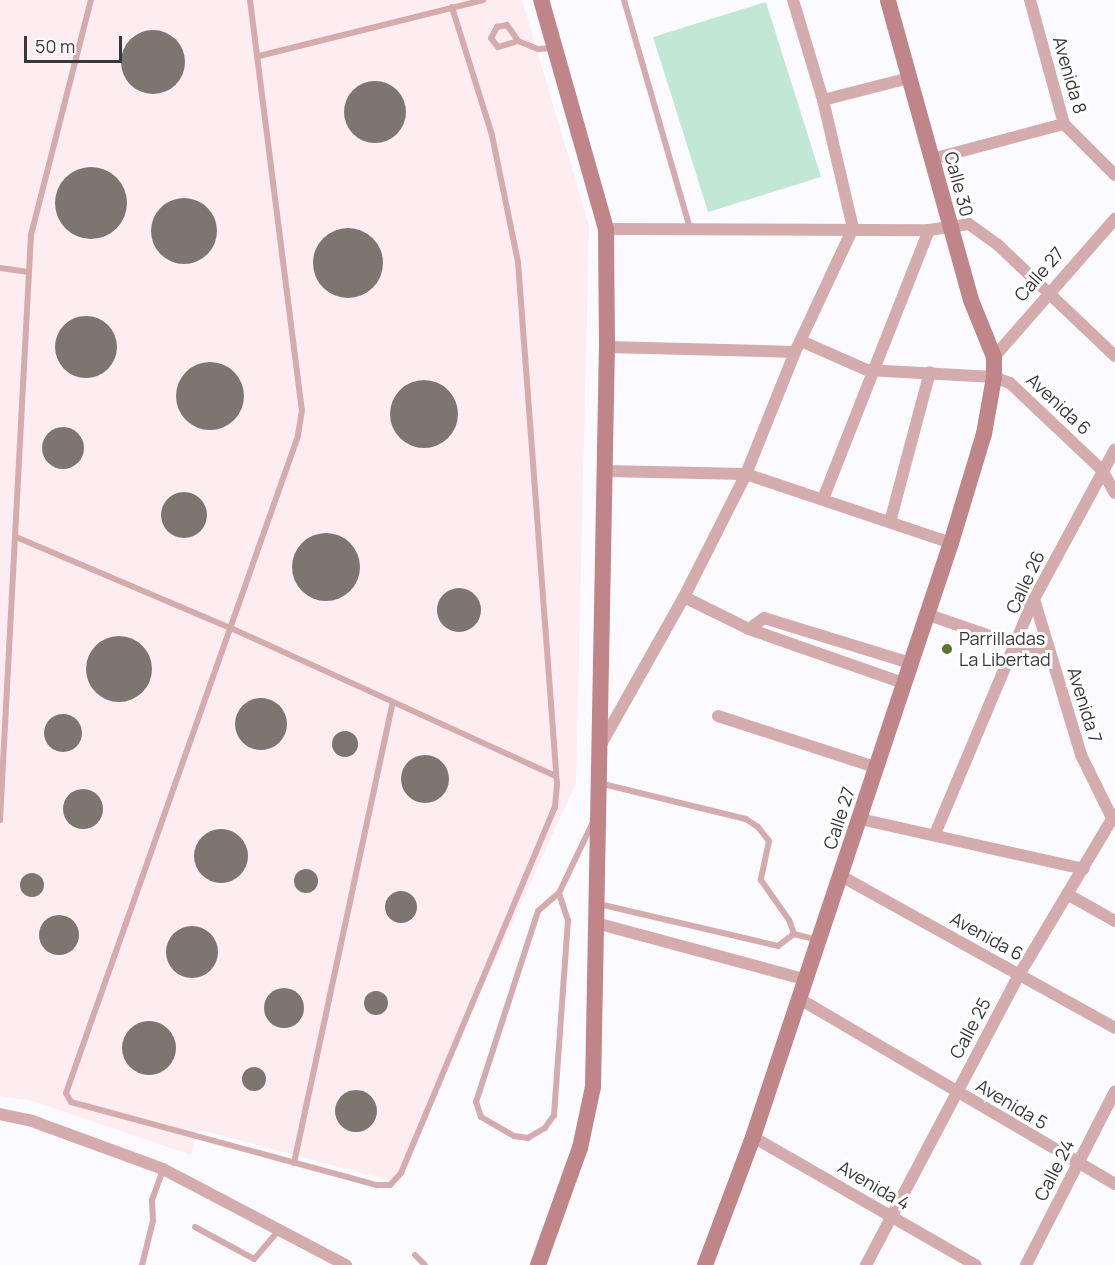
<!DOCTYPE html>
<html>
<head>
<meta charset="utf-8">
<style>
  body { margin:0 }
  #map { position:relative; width:1115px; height:1265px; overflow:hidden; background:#fbfbff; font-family:Manrope,sans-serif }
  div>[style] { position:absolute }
  .industrial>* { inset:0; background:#fdedf1 }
  .green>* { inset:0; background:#c3e7d5 }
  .building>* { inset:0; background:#7c7570 }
  .round { border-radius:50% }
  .service>* { height:6px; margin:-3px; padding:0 3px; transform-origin:3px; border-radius:3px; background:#d5acae }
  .minor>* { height:12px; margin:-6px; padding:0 6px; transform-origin:6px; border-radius:6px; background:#d5acae }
  .secondary>* { height:16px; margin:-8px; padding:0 8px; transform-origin:8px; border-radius:8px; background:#c08589 }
  .dots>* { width:16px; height:16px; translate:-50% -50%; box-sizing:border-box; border:3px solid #fff; border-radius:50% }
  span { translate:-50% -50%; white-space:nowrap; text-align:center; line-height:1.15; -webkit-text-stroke:6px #fff; paint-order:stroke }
  .street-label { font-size:18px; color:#37383b }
  .poi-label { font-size:18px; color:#37383b }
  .left { translate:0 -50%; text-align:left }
  .scale { position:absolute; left:24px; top:36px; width:98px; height:27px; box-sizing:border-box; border:3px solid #37383b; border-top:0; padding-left:8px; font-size:18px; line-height:21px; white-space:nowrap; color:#37383b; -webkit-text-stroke:4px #fff; paint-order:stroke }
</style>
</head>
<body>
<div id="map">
  <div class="industrial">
    <i style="clip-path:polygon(0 0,522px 0,589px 226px,576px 783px,394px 1182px,198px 1129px,191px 1155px,33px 1101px,0 1096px)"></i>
  </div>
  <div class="green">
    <i style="clip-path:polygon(766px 2px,821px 177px,708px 212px,653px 37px)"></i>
  </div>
  <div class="building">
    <i class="round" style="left:121px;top:30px;width:64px;height:64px"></i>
    <i class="round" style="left:344px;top:81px;width:62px;height:62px"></i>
    <i class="round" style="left:55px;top:167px;width:72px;height:72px"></i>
    <i class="round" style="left:151px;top:198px;width:66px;height:66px"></i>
    <i class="round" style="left:313px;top:228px;width:70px;height:70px"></i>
    <i class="round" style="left:55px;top:316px;width:62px;height:62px"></i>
    <i class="round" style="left:176px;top:362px;width:68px;height:68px"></i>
    <i class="round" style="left:390px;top:380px;width:68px;height:68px"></i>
    <i class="round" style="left:42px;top:427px;width:42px;height:42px"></i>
    <i class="round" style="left:161px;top:492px;width:46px;height:46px"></i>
    <i class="round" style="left:292px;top:533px;width:68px;height:68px"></i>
    <i class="round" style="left:437px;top:588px;width:44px;height:44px"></i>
    <i class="round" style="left:86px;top:636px;width:66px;height:66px"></i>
    <i class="round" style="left:235px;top:698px;width:52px;height:52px"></i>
    <i class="round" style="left:44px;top:714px;width:38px;height:38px"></i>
    <i class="round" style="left:332px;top:731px;width:26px;height:26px"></i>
    <i class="round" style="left:401px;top:755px;width:48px;height:48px"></i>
    <i class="round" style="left:63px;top:789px;width:40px;height:40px"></i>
    <i class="round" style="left:194px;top:829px;width:54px;height:54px"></i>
    <i class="round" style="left:294px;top:869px;width:24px;height:24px"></i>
    <i class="round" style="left:20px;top:873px;width:24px;height:24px"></i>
    <i class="round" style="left:385px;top:891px;width:32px;height:32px"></i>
    <i class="round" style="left:39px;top:915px;width:40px;height:40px"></i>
    <i class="round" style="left:166px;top:926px;width:52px;height:52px"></i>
    <i class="round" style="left:264px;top:988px;width:40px;height:40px"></i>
    <i class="round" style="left:364px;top:991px;width:24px;height:24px"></i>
    <i class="round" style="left:122px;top:1021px;width:54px;height:54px"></i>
    <i class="round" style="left:242px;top:1067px;width:24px;height:24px"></i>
    <i class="round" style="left:335px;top:1090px;width:42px;height:42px"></i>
  </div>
  <div class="service">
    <i style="left:250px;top:0;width:413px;rotate:82.8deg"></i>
    <i style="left:302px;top:410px;width:26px;rotate:99deg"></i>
    <i style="left:298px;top:436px;width:697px;rotate:109.45deg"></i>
    <i style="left:66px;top:1093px;width:10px;rotate:61deg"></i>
    <i style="left:71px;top:1102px;width:317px;rotate:15.2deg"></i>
    <i style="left:377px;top:1185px;width:13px"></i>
    <i style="left:390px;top:1185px;width:16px;rotate:-47deg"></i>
    <i style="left:401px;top:1173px;width:397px;rotate:-67.2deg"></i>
    <i style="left:555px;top:807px;width:23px;rotate:-85deg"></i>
    <i style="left:557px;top:784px;width:523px;rotate:-94.27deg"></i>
    <i style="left:518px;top:262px;width:130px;rotate:-101.6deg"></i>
    <i style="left:492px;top:135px;width:134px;rotate:-107.4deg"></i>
    <i style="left:624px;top:0;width:237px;rotate:73.9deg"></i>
    <i style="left:518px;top:41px;width:21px;rotate:163deg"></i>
    <i style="left:498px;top:47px;width:11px;rotate:-128deg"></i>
    <i style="left:491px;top:38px;width:13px;rotate:-61deg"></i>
    <i style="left:497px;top:27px;width:10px;rotate:-11deg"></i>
    <i style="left:507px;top:25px;width:19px;rotate:55deg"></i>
    <i style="left:518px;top:41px;width:22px;rotate:22deg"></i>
    <i style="left:538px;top:49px;width:14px;rotate:-4deg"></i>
    <i style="left:259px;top:56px;width:231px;rotate:-14deg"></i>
    <i style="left:0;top:268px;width:29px;rotate:8deg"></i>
    <i style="left:16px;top:537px;width:236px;rotate:23deg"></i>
    <i style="left:233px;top:629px;width:355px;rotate:24.5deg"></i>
    <i style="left:599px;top:783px;width:151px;rotate:13.8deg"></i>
    <i style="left:746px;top:819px;width:14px;rotate:34deg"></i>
    <i style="left:758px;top:827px;width:18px;rotate:52deg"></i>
    <i style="left:769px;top:841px;width:40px;rotate:102deg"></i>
    <i style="left:761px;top:880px;width:49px;rotate:55deg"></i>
    <i style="left:789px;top:920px;width:15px;rotate:70deg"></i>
    <i style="left:0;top:820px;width:586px;rotate:-86.97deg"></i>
    <i style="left:31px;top:235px;width:243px;rotate:-75.7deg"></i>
    <i style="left:559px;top:893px;width:28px;rotate:72deg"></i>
    <i style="left:568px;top:920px;width:196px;rotate:94.1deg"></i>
    <i style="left:554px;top:1115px;width:16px;rotate:125deg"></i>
    <i style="left:545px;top:1128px;width:20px;rotate:150deg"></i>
    <i style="left:528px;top:1138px;width:14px;rotate:-172deg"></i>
    <i style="left:514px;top:1136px;width:38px;rotate:-150deg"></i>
    <i style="left:481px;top:1117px;width:16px;rotate:-108deg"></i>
    <i style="left:476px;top:1102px;width:201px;rotate:-72deg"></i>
    <i style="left:538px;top:911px;width:28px;rotate:-41deg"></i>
    <i style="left:559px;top:893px;width:79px;rotate:-64.4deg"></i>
    <i style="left:599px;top:904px;width:184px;rotate:13.2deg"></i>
    <i style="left:778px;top:946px;width:20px;rotate:-37deg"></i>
    <i style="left:794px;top:934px;width:25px;rotate:14deg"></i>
    <i style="left:294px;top:1163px;width:471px;rotate:-77.9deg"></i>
    <i style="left:195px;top:1227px;width:67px;rotate:28.5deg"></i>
    <i style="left:254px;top:1259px;width:40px;rotate:-49deg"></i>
    <i style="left:415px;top:1255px;width:14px;rotate:45deg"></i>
    <i style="left:142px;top:1265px;width:45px;rotate:-76deg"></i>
    <i style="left:153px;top:1221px;width:21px;rotate:-93deg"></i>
    <i style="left:152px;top:1200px;width:33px;rotate:-70deg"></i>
  </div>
  <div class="minor">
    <i style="left:1030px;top:0;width:129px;rotate:74.7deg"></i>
    <i style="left:1064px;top:124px;width:72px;rotate:45deg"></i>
    <i style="left:823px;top:100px;width:89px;rotate:-14.3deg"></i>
    <i style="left:932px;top:159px;width:137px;rotate:-14.9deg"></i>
    <i style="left:606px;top:229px;width:323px;rotate:0.2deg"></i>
    <i style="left:929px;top:230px;width:40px;rotate:-8.5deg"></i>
    <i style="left:969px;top:224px;width:36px;rotate:36deg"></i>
    <i style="left:998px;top:245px;width:161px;rotate:43.5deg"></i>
    <i style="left:801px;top:341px;width:72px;rotate:23.7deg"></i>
    <i style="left:867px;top:370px;width:127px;rotate:3.2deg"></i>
    <i style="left:994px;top:377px;width:17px;rotate:21deg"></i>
    <i style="left:1010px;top:383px;width:127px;rotate:43.4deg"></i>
    <i style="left:1102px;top:470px;width:26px;rotate:61deg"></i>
    <i style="left:607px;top:347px;width:188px;rotate:1.5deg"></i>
    <i style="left:994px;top:357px;width:184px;rotate:-48.8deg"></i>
    <i style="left:606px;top:471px;width:140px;rotate:1.2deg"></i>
    <i style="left:746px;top:474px;width:216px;rotate:18.6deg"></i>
    <i style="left:823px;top:499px;width:289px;rotate:-68.5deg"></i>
    <i style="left:890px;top:522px;width:155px;rotate:-75.1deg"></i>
    <i style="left:684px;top:597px;width:72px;rotate:26.2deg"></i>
    <i style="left:749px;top:629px;width:163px;rotate:19.3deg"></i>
    <i style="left:1034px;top:599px;width:163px;rotate:73.2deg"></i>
    <i style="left:1081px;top:755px;width:70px;rotate:63.8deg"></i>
    <i style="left:926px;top:614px;width:132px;rotate:19deg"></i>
    <i style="left:749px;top:629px;width:19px;rotate:-36deg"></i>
    <i style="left:764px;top:618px;width:153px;rotate:17.1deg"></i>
    <i style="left:718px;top:716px;width:165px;rotate:18deg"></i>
    <i style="left:600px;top:746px;width:171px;rotate:-60.6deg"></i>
    <i style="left:684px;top:597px;width:138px;rotate:-63.2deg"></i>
    <i style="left:746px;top:474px;width:131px;rotate:-68.1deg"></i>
    <i style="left:795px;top:352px;width:137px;rotate:-64.9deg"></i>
    <i style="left:853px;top:228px;width:131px;rotate:-103.2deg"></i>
    <i style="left:823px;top:100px;width:104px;rotate:-106.7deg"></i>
    <i style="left:860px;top:819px;width:229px;rotate:12.6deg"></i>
    <i style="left:935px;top:834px;width:255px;rotate:-67.2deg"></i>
    <i style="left:1034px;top:599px;width:170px;rotate:-61.6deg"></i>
    <i style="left:841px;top:876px;width:313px;rotate:29deg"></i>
    <i style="left:1067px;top:894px;width:55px;rotate:29.4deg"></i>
    <i style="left:596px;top:923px;width:215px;rotate:15.1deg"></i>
    <i style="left:798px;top:998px;width:368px;rotate:30.4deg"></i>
    <i style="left:0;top:1114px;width:33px;rotate:12deg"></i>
    <i style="left:32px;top:1121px;width:140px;rotate:20.1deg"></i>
    <i style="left:163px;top:1169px;width:207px;rotate:27.7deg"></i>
    <i style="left:753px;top:1137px;width:257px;rotate:29.9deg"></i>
    <i style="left:866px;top:1265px;width:328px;rotate:-62.2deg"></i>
    <i style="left:1019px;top:975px;width:187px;rotate:-59.2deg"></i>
    <i style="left:1026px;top:1265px;width:195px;rotate:-62.9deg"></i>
  </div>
  <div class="secondary">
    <i style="left:538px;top:1265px;width:124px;rotate:-70.3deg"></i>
    <i style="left:580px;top:1148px;width:62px;rotate:-78deg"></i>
    <i style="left:593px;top:1087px;width:740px;rotate:-88.92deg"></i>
    <i style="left:607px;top:347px;width:118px;rotate:-90.5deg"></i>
    <i style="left:606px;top:229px;width:238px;rotate:-105.8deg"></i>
    <i style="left:705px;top:1265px;width:137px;rotate:-69.4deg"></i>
    <i style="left:753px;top:1137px;width:626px;rotate:-71.57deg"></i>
    <i style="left:951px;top:543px;width:114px;rotate:-73.2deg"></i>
    <i style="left:984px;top:434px;width:58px;rotate:-80deg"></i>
    <i style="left:994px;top:377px;width:20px;rotate:-90deg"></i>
    <i style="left:994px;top:357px;width:61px;rotate:-112deg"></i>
    <i style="left:971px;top:300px;width:311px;rotate:-105.5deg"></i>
  </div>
  <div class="dots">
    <i style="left:947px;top:649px;background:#56762d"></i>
  </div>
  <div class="street-label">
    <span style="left:1070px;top:75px;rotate:74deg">Avenida 8</span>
    <span style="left:959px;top:184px;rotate:75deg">Calle 30</span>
    <span style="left:1039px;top:274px;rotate:-49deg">Calle 27</span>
    <span style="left:1059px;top:404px;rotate:43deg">Avenida 6</span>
    <span style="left:1025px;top:582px;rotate:-65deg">Calle 26</span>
    <span style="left:1085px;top:705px;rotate:73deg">Avenida 7</span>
    <span style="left:839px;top:818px;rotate:-72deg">Calle 27</span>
    <span style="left:987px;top:936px;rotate:29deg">Avenida 6</span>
    <span style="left:970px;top:1028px;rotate:-62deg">Calle 25</span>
    <span style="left:1012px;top:1104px;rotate:31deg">Avenida 5</span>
    <span style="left:1054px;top:1170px;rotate:-63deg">Calle 24</span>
    <span style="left:874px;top:1185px;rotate:30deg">Avenida 4</span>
  </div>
  <div class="poi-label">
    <span class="left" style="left:959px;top:649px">Parrilladas<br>La Libertad</span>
  </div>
  <div class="scale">50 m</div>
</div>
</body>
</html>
